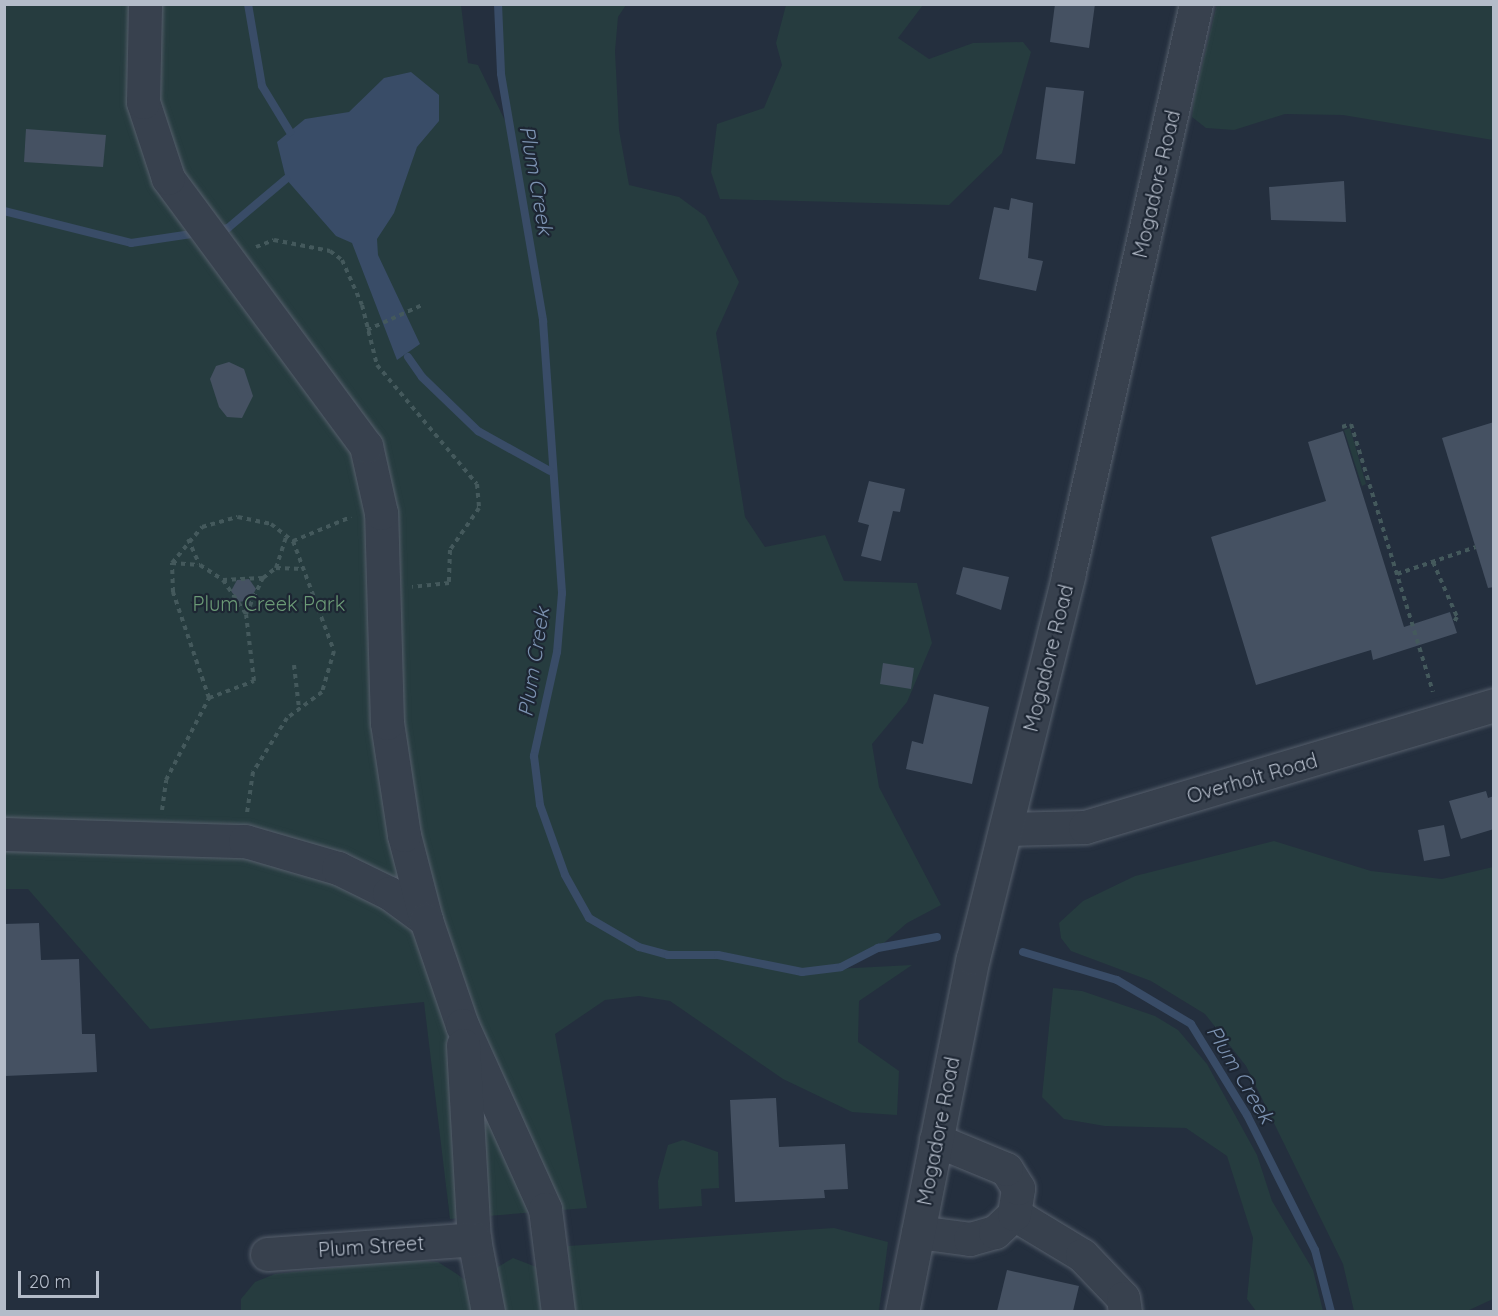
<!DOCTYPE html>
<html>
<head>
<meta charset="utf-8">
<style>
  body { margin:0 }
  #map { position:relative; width:1498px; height:1316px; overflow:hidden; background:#242f3e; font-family:Quicksand,sans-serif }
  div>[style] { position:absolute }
  .green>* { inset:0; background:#263c3f }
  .water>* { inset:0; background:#394c67 }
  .stream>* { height:8px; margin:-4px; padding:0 4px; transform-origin:4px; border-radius:4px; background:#394c67 }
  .building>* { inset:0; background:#455162 }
  .path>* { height:4px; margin-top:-2px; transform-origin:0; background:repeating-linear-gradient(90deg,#44595c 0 4.5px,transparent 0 9px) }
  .roads { filter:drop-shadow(0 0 2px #565f6c) drop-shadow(0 0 2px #565f6c) }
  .minor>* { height:33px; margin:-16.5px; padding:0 16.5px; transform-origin:16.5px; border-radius:16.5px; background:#38414e }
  span { translate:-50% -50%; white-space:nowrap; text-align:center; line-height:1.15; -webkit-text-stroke:4.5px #1d2633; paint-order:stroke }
  .street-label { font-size:20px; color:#b4bcc9 }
  .park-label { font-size:20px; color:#6b9a76 }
  .water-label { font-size:21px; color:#7c92b1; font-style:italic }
  .frame { position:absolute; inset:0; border:6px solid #b4bcc9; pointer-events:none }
  .scale { position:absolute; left:18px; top:1271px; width:81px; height:27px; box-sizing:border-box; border:3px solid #b4bcc9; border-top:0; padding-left:8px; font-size:18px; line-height:21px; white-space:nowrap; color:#b4bcc9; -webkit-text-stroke:4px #1d2633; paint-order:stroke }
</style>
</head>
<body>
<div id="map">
  <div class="green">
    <i style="clip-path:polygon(1217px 4px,1493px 5px,1493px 140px,1343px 115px,1285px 114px,1234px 130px,1206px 128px,1192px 117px,1194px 99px)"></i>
    <i style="clip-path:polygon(5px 5px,461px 5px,468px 63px,478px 65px,511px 133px,501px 74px,498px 5px,626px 5px,618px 17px,615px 51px,619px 130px,629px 185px,679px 197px,705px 216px,739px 282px,716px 333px,745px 517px,765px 547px,825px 535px,844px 581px,917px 583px,932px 643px,907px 702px,872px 744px,879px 787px,941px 905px,907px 923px,878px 948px,841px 967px,816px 970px,912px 965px,859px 1001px,858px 1042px,899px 1071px,897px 1115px,852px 1112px,783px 1079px,670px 1001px,639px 996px,605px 1000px,555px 1034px,587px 1208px,450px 1219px,424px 1002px,150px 1029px,28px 889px,5px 889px)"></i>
    <i style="clip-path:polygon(786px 5px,923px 5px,898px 38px,929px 59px,973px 43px,1023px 42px,1031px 52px,1002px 153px,949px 205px,720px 199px,711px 172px,717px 124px,764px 108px,782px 65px,776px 43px)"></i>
    <i style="clip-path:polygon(1350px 428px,1366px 484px,1362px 486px,1344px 430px)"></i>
    <i style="clip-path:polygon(1274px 841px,1371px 871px,1442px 879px,1493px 867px,1493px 1299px,1467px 1311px,1354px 1311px,1343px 1264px,1246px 1066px,1205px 1014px,1151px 981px,1071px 951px,1061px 938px,1059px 923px,1083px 901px,1135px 876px)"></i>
    <i style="clip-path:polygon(1053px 988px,1082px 991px,1155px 1016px,1178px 1030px,1207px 1064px,1257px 1155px,1272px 1201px,1313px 1270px,1323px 1311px,1256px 1311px,1247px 1299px,1253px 1238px,1227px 1156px,1186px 1128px,1105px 1126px,1064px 1119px,1042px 1097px)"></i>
    <i style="clip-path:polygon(683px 1140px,718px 1152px,719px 1188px,701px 1189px,702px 1206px,659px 1209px,658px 1181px,668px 1145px)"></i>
    <i style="clip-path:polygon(834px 1228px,888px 1242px,879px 1311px,570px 1312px,568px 1246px)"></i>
    <i style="clip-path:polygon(513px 1258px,539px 1268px,549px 1311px,499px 1311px,493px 1270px)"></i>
    <i style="clip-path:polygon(402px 1260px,438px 1262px,457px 1274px,473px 1287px,478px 1311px,241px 1311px,241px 1299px,255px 1282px,275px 1274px)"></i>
  </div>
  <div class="water">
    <i style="clip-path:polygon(411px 72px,439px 95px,439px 121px,417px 147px,394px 213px,377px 239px,378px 255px,420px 344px,397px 360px,352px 243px,336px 236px,286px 179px,277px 142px,305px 119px,349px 112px,384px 78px)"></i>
  </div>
  <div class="stream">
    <i style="left:248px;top:4px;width:83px;rotate:80.3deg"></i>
    <i style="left:262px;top:86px;width:54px;rotate:58.7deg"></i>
    <i style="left:498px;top:4px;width:70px;rotate:87.5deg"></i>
    <i style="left:501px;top:74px;width:251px;rotate:80.3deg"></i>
    <i style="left:543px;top:321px;width:273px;rotate:86deg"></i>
    <i style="left:562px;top:593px;width:59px;rotate:94.8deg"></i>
    <i style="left:557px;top:652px;width:107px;rotate:102.5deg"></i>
    <i style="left:534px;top:756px;width:49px;rotate:83deg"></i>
    <i style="left:540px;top:805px;width:74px;rotate:70.3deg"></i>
    <i style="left:565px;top:875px;width:49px;rotate:60.8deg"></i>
    <i style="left:589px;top:918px;width:58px;rotate:30.1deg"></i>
    <i style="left:639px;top:947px;width:30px;rotate:15deg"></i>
    <i style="left:668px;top:955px;width:50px"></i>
    <i style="left:718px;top:955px;width:86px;rotate:11.4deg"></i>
    <i style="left:802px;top:972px;width:39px;rotate:-7deg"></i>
    <i style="left:841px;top:967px;width:42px;rotate:-27.2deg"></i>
    <i style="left:878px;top:948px;width:60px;rotate:-10.6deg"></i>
    <i style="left:4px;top:211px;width:131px;rotate:14.1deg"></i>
    <i style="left:131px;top:243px;width:68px;rotate:-8.5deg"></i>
    <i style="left:216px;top:230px;width:12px;rotate:-9deg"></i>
    <i style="left:228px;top:228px;width:76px;rotate:-40.2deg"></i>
    <i style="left:408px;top:357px;width:24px;rotate:55deg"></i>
    <i style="left:422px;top:377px;width:78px;rotate:44deg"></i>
    <i style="left:478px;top:431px;width:82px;rotate:29.1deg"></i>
    <i style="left:1023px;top:952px;width:98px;rotate:16.6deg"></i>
    <i style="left:1117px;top:980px;width:86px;rotate:30.7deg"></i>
    <i style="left:1191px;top:1024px;width:107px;rotate:58.4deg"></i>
    <i style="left:1247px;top:1115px;width:151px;rotate:63.3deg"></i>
    <i style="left:1315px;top:1250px;width:64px;rotate:75.5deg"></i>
  </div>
  <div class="building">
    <i style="clip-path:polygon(1055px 4px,1095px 4px,1089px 48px,1050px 42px)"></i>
    <i style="clip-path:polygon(1046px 87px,1084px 91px,1075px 164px,1036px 159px)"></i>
    <i style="clip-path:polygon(26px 129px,106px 135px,103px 167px,24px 162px)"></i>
    <i style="clip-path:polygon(1344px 181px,1346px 222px,1271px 220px,1269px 187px)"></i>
    <i style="clip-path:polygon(1011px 198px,1033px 203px,1028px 258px,1043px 261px,1036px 291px,979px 279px,994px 207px,1009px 210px)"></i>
    <i style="clip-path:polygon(229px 362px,244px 369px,253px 396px,242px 418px,227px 417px,219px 407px,210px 379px,216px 366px)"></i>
    <i style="clip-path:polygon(1494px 422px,1494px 587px,1488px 588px,1442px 438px)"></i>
    <i style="clip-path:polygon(1343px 431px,1404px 627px,1450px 612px,1457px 633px,1373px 660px,1371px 650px,1256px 685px,1211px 537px,1326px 501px,1308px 442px)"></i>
    <i style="clip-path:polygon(869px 481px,905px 489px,900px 512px,893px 511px,881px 561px,861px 556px,869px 525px,858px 522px)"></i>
    <i style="clip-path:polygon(963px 567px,1009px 577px,1001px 610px,956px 594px)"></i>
    <i style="clip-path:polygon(249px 579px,256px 589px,250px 600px,239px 602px,231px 591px,237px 580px)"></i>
    <i style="clip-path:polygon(883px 663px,914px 668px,911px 689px,880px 684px)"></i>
    <i style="clip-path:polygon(934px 694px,989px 707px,972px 784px,906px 769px,912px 741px,923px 744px)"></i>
    <i style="clip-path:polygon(1486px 791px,1488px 798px,1494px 796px,1494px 829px,1461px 839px,1449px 801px)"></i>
    <i style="clip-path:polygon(1444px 825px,1450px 856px,1424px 861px,1418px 830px)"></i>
    <i style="clip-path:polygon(39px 923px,41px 960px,79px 959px,82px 1034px,95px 1034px,97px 1072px,5px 1076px,4px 924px)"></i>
    <i style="clip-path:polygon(776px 1098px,779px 1147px,845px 1144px,848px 1189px,824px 1190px,825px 1198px,735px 1202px,730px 1100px)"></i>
    <i style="clip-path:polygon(1007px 1270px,1079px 1286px,1073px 1311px,997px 1311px)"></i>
  </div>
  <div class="path">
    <i style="left:256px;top:247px;width:19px;rotate:-21deg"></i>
    <i style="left:274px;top:240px;width:57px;rotate:11.1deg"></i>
    <i style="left:330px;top:251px;width:15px;rotate:37deg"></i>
    <i style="left:342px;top:260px;width:49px;rotate:66deg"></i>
    <i style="left:362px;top:305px;width:62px;rotate:76deg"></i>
    <i style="left:377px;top:365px;width:155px;rotate:50deg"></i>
    <i style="left:477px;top:484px;width:24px;rotate:85deg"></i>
    <i style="left:479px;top:508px;width:51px;rotate:124.6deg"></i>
    <i style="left:450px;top:550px;width:33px;rotate:92deg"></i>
    <i style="left:449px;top:583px;width:37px;rotate:174deg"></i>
    <i style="left:367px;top:330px;width:60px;rotate:-24.4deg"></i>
    <i style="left:1342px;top:427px;width:9px;rotate:-18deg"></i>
    <i style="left:1351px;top:424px;width:280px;rotate:73deg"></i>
    <i style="left:188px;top:539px;width:27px;rotate:66deg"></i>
    <i style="left:293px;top:541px;width:63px;rotate:-22.5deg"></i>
    <i style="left:1433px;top:562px;width:60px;rotate:66.4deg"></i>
    <i style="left:1457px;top:617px;width:6px;rotate:121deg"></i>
    <i style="left:172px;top:563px;width:28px;rotate:4deg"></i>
    <i style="left:200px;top:565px;width:27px;rotate:33deg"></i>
    <i style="left:223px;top:580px;width:41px;rotate:55.9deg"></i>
    <i style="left:246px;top:614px;width:40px;rotate:-65deg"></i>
    <i style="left:263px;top:578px;width:40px;rotate:177.1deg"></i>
    <i style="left:276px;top:568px;width:35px;rotate:-72deg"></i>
    <i style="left:1397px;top:574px;width:83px;rotate:-18.9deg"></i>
    <i style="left:263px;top:578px;width:16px;rotate:-38deg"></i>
    <i style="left:276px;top:568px;width:28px;rotate:2deg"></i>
    <i style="left:294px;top:665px;width:43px;rotate:83.4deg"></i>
    <i style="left:209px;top:698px;width:48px;rotate:-20.7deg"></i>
    <i style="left:254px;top:681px;width:67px;rotate:-96.8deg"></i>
    <i style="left:162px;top:810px;width:30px;rotate:-82deg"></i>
    <i style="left:166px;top:780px;width:93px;rotate:-62.3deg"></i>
    <i style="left:209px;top:698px;width:112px;rotate:-108.8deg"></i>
    <i style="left:173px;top:592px;width:29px;rotate:-92deg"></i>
    <i style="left:172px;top:563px;width:47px;rotate:-50.2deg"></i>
    <i style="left:202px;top:527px;width:37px;rotate:-16deg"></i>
    <i style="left:238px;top:517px;width:34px;rotate:12deg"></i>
    <i style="left:271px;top:524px;width:28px;rotate:38deg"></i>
    <i style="left:293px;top:541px;width:117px;rotate:69.6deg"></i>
    <i style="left:334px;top:651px;width:43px;rotate:106.3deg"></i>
    <i style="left:322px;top:692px;width:44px;rotate:143.4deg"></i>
    <i style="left:287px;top:718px;width:64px;rotate:122.2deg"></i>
    <i style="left:253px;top:772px;width:41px;rotate:98.3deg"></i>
  </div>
  <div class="roads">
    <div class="minor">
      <i style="left:1007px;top:829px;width:78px;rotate:-1.5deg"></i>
      <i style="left:1085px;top:827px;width:427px;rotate:-16.6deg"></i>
      <i style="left:4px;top:834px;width:241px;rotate:1.7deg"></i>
      <i style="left:245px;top:841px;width:97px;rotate:16.2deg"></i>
      <i style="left:338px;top:868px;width:57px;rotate:26.1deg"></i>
      <i style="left:389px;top:893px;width:46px;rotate:36.1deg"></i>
      <i style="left:426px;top:920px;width:88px;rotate:-104.5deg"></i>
      <i style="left:404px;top:835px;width:113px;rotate:-98.6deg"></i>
      <i style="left:387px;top:723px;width:210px;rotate:-91.6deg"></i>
      <i style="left:381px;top:513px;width:69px;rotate:-102.6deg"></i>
      <i style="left:366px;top:446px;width:333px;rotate:-126.5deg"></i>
      <i style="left:168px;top:178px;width:80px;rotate:-108.2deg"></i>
      <i style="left:143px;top:102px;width:98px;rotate:-88.8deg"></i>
      <i style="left:426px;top:920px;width:111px;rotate:71.1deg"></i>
      <i style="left:462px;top:1025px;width:202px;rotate:65.7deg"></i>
      <i style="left:545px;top:1209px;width:104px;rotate:82.8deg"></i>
      <i style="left:463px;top:1045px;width:194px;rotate:86.8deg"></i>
      <i style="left:474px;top:1239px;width:74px;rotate:79.1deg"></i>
      <i style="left:1014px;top:1214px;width:79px;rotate:31.1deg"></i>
      <i style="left:1082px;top:1255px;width:59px;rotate:46.4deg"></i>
      <i style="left:1123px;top:1298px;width:14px;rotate:82deg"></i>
      <i style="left:918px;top:1232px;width:52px;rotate:7.7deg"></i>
      <i style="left:970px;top:1239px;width:26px;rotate:-16deg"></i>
      <i style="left:995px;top:1232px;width:26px;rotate:-43deg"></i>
      <i style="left:1014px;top:1214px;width:26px;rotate:-81deg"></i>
      <i style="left:1018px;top:1188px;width:22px;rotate:-122deg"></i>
      <i style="left:1006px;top:1169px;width:76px;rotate:-157.5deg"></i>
      <i style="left:267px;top:1254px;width:208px;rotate:-4.1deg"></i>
      <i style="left:902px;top:1312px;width:361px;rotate:-78.7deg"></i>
      <i style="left:973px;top:958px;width:394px;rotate:-76deg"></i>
      <i style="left:1068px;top:576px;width:586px;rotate:-77.39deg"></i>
    </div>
  </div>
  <div class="street-label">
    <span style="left:1156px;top:184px;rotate:-77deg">Mogadore Road</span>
    <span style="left:1048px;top:658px;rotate:-76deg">Mogadore Road</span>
    <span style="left:1252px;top:778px;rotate:-16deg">Overholt Road</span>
    <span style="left:938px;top:1131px;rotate:-79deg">Mogadore Road</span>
    <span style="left:371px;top:1246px;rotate:-4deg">Plum Street</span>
  </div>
  <div class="park-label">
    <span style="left:269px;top:603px">Plum Creek Park</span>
  </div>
  <div class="water-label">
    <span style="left:537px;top:180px;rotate:80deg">Plum Creek</span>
    <span style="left:533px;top:662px;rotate:-81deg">Plum Creek</span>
    <span style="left:1241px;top:1074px;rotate:59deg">Plum Creek</span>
  </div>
  <div class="frame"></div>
  <div class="scale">20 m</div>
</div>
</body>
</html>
